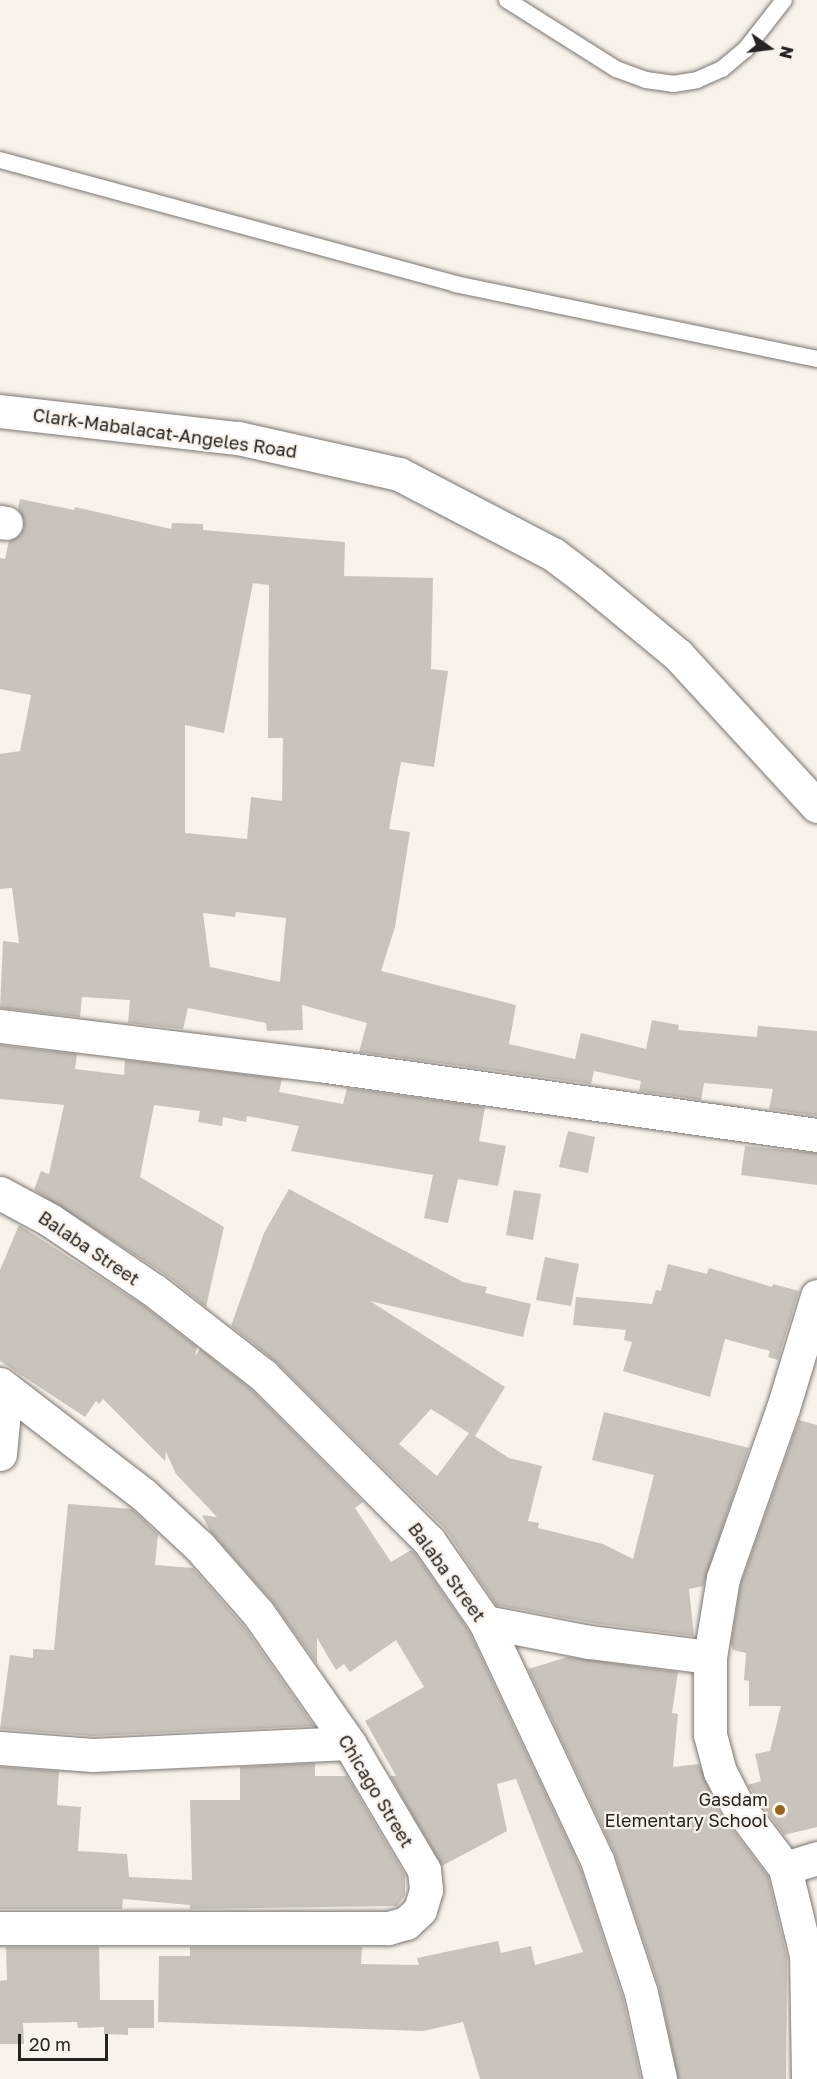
<!DOCTYPE html>
<html>
<head>
<meta charset="utf-8">
<style>
  body { margin:0 }
  #map { position:relative; width:817px; height:2079px; overflow:hidden; background:#f8f2ea; font-family:"Golos Text",sans-serif }
  div>[style] { position:absolute }
  .building>* { inset:0; background:#c9c3bc }
  .roads { filter:drop-shadow(0 0 2px #7c7670) drop-shadow(0 0 2px #7c7670) }
  .lane>* { height:16px; margin:-8px; padding:0 8px; transform-origin:8px; border-radius:8px; background:#fff }
  .street>* { height:33px; margin:-16.5px; padding:0 16.5px; transform-origin:16.5px; border-radius:16.5px; background:#fff }
  .secondary>* { height:33px; margin:-16.5px; padding:0 16.5px; transform-origin:16.5px; border-radius:16.5px; background:#fff }
  .dots>* { width:16px; height:16px; translate:-50% -50%; box-sizing:border-box; border:3px solid #f8f2ea; border-radius:50% }
  span { translate:-50% -50%; white-space:nowrap; text-align:center; line-height:1.15; -webkit-text-stroke:4.5px #f8f2ea; paint-order:stroke }
  .street-label { font-size:18px; color:#252220 }
  .poi-label { font-size:18px; color:#252220 }
  .right { translate:-100% -50%; text-align:right }
  .north { position:absolute; left:739px; top:18px; width:60px; height:60px; -webkit-text-stroke:4px #f8f2ea; paint-order:stroke; rotate:104deg; font-size:16px; font-weight:700; line-height:24px; text-align:center; color:#252220 }
  .north::after { content:''; display:block; margin:auto; width:21px; height:27px; background:#252220; clip-path:polygon(50% 0,100% 100%,50% 72%,0 100%) }
  .scale { position:absolute; left:18px; top:2034px; width:90px; height:27px; box-sizing:border-box; border:3px solid #252220; border-top:0; padding-left:8px; font-size:18px; line-height:21px; white-space:nowrap; color:#252220; -webkit-text-stroke:4px #f8f2ea; paint-order:stroke }
</style>
</head>
<body>
<div id="map">
  <div class="building">
    <i style="clip-path:polygon(evenodd,20px 499px,74px 510px,75px 507px,171px 529px,172px 523px,203px 524px,203px 530px,345px 542px,344px 576px,433px 578px,431px 669px,448px 671px,434px 767px,401px 762px,389px 829px,410px 832px,395px 927px,381px 971px,516px 1005px,509px 1044px,575px 1059px,581px 1033px,646px 1049px,652px 1020px,679px 1025px,678px 1030px,757px 1037px,758px 1026px,817px 1031px,817px 1116px,769px 1109px,773px 1089px,704px 1083px,701px 1100px,639px 1091px,641px 1081px,594px 1071px,591px 1084px,359px 1052px,367px 1023px,302px 1005px,303px 1030px,267px 1031px,266px 1023px,188px 1008px,183px 1029px,128px 1023px,130px 1000px,82px 997px,80px 1017px,0 1008px,3px 941px,19px 943px,12px 888px,0 889px,0 754px,20px 751px,31px 695px,0 689px,0 558px,5px 559px,9px 541px,20px 535px,24px 527px,18px 509px,20px 499px,253px 583px,269px 585px,268px 738px,283px 738px,282px 801px,251px 797px,247px 839px,185px 833px,185px 725px,224px 733px,253px 583px,20px 499px,236px 912px,286px 918px,280px 982px,210px 967px,203px 913px,235px 917px,236px 912px)"></i>
    <i style="clip-path:polygon(0 1045px,77px 1054px,75px 1069px,124px 1075px,125px 1060px,282px 1079px,279px 1092px,343px 1104px,347px 1088px,485px 1107px,479px 1141px,506px 1146px,498px 1186px,458px 1179px,448px 1223px,424px 1218px,433px 1175px,291px 1151px,299px 1126px,247px 1116px,246px 1122px,223px 1117px,222px 1126px,198px 1122px,200px 1111px,154px 1105px,140px 1177px,224px 1227px,206px 1307px,166px 1275px,34px 1190px,41px 1171px,49px 1174px,64px 1105px,0 1099px)"></i>
    <i style="clip-path:polygon(568px 1131px,595px 1137px,588px 1173px,559px 1167px)"></i>
    <i style="clip-path:polygon(745px 1146px,817px 1153px,817px 1185px,741px 1175px)"></i>
    <i style="clip-path:polygon(evenodd,289px 1189px,463px 1282px,487px 1287px,485px 1293px,531px 1304px,523px 1337px,370px 1301px,505px 1387px,475px 1436px,509px 1458px,542px 1466px,528px 1521px,539px 1523px,538px 1528px,603px 1544px,633px 1559px,654px 1475px,592px 1460px,604px 1412px,749px 1448px,703px 1586px,689px 1589px,694px 1636px,592px 1623px,496px 1605px,445px 1529px,276px 1362px,231px 1326px,264px 1233px,289px 1189px,431px 1409px,469px 1433px,437px 1476px,399px 1444px,431px 1409px)"></i>
    <i style="clip-path:polygon(514px 1190px,541px 1194px,533px 1240px,506px 1235px)"></i>
    <i style="clip-path:polygon(19px 1225px,144px 1306px,197px 1347px,195px 1356px,200px 1349px,251px 1389px,363px 1502px,355px 1508px,391px 1562px,411px 1550px,415px 1553px,469px 1631px,580px 1867px,623px 1998px,641px 2079px,480px 2079px,463px 2022px,423px 2031px,158px 2022px,159px 1956px,190px 1956px,190px 1947px,362px 1947px,361px 1964px,419px 1965px,417px 1958px,498px 1941px,501px 1953px,531px 1946px,535px 1965px,583px 1952px,516px 1779px,497px 1784px,507px 1831px,442px 1866px,390px 1776px,396px 1776px,365px 1721px,424px 1687px,396px 1640px,350px 1672px,344px 1664px,336px 1670px,317px 1638px,317px 1664px,272px 1601px,210px 1531px,202px 1515px,217px 1517px,176px 1474px,166px 1452px,165px 1461px,103px 1399px,99px 1404px,96px 1401px,85px 1417px,0 1361px,0 1270px)"></i>
    <i style="clip-path:polygon(545px 1257px,579px 1264px,571px 1306px,536px 1300px)"></i>
    <i style="clip-path:polygon(668px 1264px,707px 1274px,709px 1268px,772px 1287px,773px 1284px,799px 1291px,778px 1360px,768px 1357px,770px 1351px,725px 1339px,710px 1397px,623px 1371px,632px 1342px,624px 1340px,626px 1330px,573px 1325px,576px 1297px,652px 1304px,656px 1290px,661px 1291px)"></i>
    <i style="clip-path:polygon(799px 1420px,817px 1425px,817px 1827px,784px 1835px,748px 1785px,761px 1781px,755px 1754px,770px 1751px,781px 1706px,749px 1706px,749px 1681px,744px 1680px,746px 1653px,733px 1650px,731px 1643px,741px 1583px)"></i>
    <i style="clip-path:polygon(68px 1504px,132px 1509px,158px 1534px,155px 1565px,193px 1568px,243px 1625px,314px 1726px,93px 1736px,0 1729px,10px 1655px,33px 1658px,33px 1649px,54px 1650px)"></i>
    <i style="clip-path:polygon(568px 1657px,678px 1672px,672px 1713px,678px 1714px,673px 1767px,699px 1764px,719px 1812px,768px 1876px,787px 1957px,786px 2079px,678px 2079px,659px 1987px,615px 1854px,528px 1669px)"></i>
    <i style="clip-path:polygon(315px 1763px,315px 1776px,347px 1776px,405px 1875px,405px 1895px,397px 1906px,190px 1909px,190px 1905px,123px 1899px,122px 1909px,0 1909px,0 1767px,59px 1771px,57px 1805px,81px 1807px,78px 1851px,127px 1854px,129px 1877px,192px 1880px,190px 1800px,240px 1800px,240px 1767px)"></i>
    <i style="clip-path:polygon(6px 1947px,99px 1947px,100px 2000px,154px 2000px,154px 2028px,128px 2028px,128px 2035px,104px 2034px,104px 2027px,78px 2028px,77px 2022px,23px 2023px,24px 2044px,0 2044px,0 1981px,7px 1980px)"></i>
  </div>
  <div class="roads">
    <div class="lane">
      <i style="left:507px;top:0;width:129px;rotate:32.3deg"></i>
      <i style="left:616px;top:69px;width:32px;rotate:20deg"></i>
      <i style="left:646px;top:80px;width:27px;rotate:8deg"></i>
      <i style="left:673px;top:84px;width:24px;rotate:-9deg"></i>
      <i style="left:697px;top:80px;width:27px;rotate:-24deg"></i>
      <i style="left:722px;top:69px;width:30px;rotate:-40deg"></i>
      <i style="left:745px;top:50px;width:63px;rotate:-52deg"></i>
      <i style="left:0;top:160px;width:472px;rotate:15.2deg"></i>
      <i style="left:455px;top:284px;width:370px;rotate:11.7deg"></i>
    </div>
    <div class="street">
      <i style="left:0;top:522px;width:6px;rotate:9deg"></i>
      <i style="left:0;top:1026px;width:321px;rotate:7deg"></i>
      <i style="left:319px;top:1065px;width:503px;rotate:8deg"></i>
      <i style="left:0;top:1193px;width:57px;rotate:28.4deg"></i>
      <i style="left:50px;top:1220px;width:127px;rotate:34.1deg"></i>
      <i style="left:155px;top:1291px;width:137px;rotate:37.9deg"></i>
      <i style="left:263px;top:1375px;width:235px;rotate:45deg"></i>
      <i style="left:429px;top:1541px;width:98px;rotate:55.3deg"></i>
      <i style="left:485px;top:1622px;width:263px;rotate:64.8deg"></i>
      <i style="left:597px;top:1860px;width:140px;rotate:71.7deg"></i>
      <i style="left:641px;top:1993px;width:88px;rotate:77.5deg"></i>
      <i style="left:0;top:1384px;width:180px;rotate:37.6deg"></i>
      <i style="left:143px;top:1494px;width:78px;rotate:42.9deg"></i>
      <i style="left:200px;top:1547px;width:88px;rotate:48.7deg"></i>
      <i style="left:258px;top:1613px;width:159px;rotate:55deg"></i>
      <i style="left:349px;top:1743px;width:147px;rotate:59.4deg"></i>
      <i style="left:424px;top:1870px;width:20px;rotate:84deg"></i>
      <i style="left:426px;top:1890px;width:21px;rotate:107deg"></i>
      <i style="left:420px;top:1910px;width:19px;rotate:137deg"></i>
      <i style="left:406px;top:1923px;width:19px;rotate:164deg"></i>
      <i style="left:388px;top:1928px;width:388px;rotate:180deg"></i>
      <i style="left:0;top:1454px;width:65px;rotate:-84.7deg"></i>
      <i style="left:485px;top:1622px;width:106px;rotate:10.9deg"></i>
      <i style="left:589px;top:1642px;width:122px;rotate:7.1deg"></i>
      <i style="left:0;top:1748px;width:93px;rotate:4.3deg"></i>
      <i style="left:93px;top:1755px;width:256px;rotate:-2.7deg"></i>
      <i style="left:785px;top:1868px;width:34px;rotate:-17deg"></i>
      <i style="left:808px;top:2079px;width:124px;rotate:-90.9deg"></i>
      <i style="left:806px;top:1955px;width:89px;rotate:-103.6deg"></i>
      <i style="left:785px;top:1868px;width:81px;rotate:-127deg"></i>
      <i style="left:736px;top:1803px;width:35px;rotate:-117deg"></i>
      <i style="left:720px;top:1772px;width:39px;rotate:-105deg"></i>
      <i style="left:710px;top:1734px;width:77px;rotate:-90deg"></i>
      <i style="left:710px;top:1657px;width:80px;rotate:-80.7deg"></i>
      <i style="left:723px;top:1578px;width:180px;rotate:-70.6deg"></i>
      <i style="left:783px;top:1408px;width:117px;rotate:-73.1deg"></i>
    </div>
    <div class="secondary">
      <i style="left:0;top:411px;width:240px;rotate:6.5deg"></i>
      <i style="left:238px;top:438px;width:165px;rotate:12.6deg"></i>
      <i style="left:399px;top:474px;width:174px;rotate:27.5deg"></i>
      <i style="left:553px;top:554px;width:48px;rotate:37.3deg"></i>
      <i style="left:591px;top:583px;width:113px;rotate:39.6deg"></i>
      <i style="left:678px;top:655px;width:205px;rotate:47.4deg"></i>
    </div>
  </div>
  <div class="dots">
    <i style="left:780px;top:1810px;background:#976418"></i>
  </div>
  <div class="street-label">
    <span style="left:165px;top:433px;rotate:8deg">Clark-Mabalacat-Angeles Road</span>
    <span style="left:89px;top:1248px;rotate:34deg">Balaba Street</span>
    <span style="left:447px;top:1572px;rotate:54deg">Balaba Street</span>
    <span style="left:376px;top:1791px;rotate:59deg">Chicago Street</span>
  </div>
  <div class="poi-label">
    <span class="right" style="left:768px;top:1810px">Gasdam<br>Elementary School</span>
  </div>
  <div class="north">N</div>
  <div class="scale">20 m</div>
</div>
</body>
</html>
